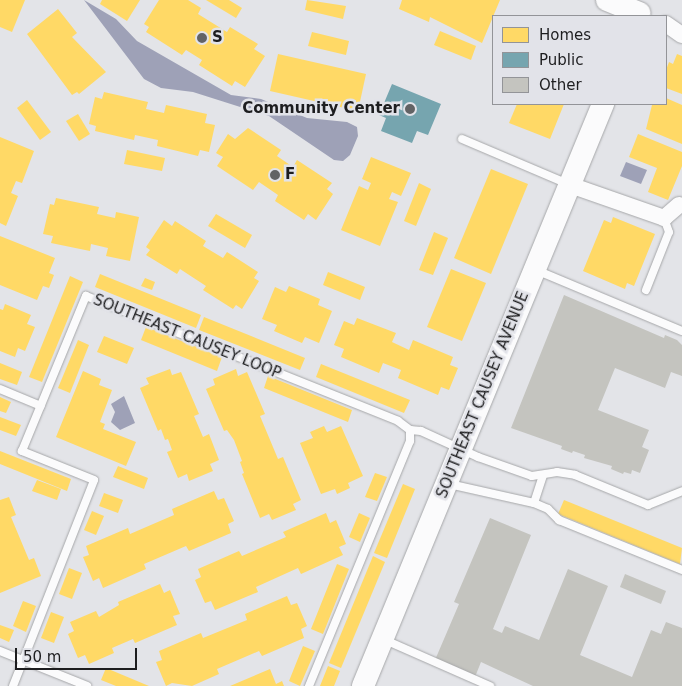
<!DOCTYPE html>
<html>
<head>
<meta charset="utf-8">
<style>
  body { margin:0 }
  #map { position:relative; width:682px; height:686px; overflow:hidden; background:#e3e4e8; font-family:"DejaVu Sans",sans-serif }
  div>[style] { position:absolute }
  .water>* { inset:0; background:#9ea1b7 }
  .homes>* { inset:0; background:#ffd966 }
  .public>* { inset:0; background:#76a5af }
  .building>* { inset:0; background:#c4c4bf }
  .roads { filter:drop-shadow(0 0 1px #a6a7a9) drop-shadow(0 0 1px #a6a7a9) }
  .lane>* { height:8px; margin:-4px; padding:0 4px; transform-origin:4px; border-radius:4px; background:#fbfbfc }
  .street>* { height:16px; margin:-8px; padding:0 8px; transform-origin:8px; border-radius:8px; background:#fbfbfc }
  .secondary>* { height:22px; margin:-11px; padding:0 11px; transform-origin:11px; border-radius:11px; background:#fbfbfc }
  .dots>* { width:14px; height:14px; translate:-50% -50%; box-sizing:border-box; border:2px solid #e2e3e9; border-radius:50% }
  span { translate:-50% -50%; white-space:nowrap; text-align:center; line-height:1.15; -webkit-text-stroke:5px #e2e3e9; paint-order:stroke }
  .poi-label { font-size:15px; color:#1d1d1f; font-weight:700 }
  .left { translate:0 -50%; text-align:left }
  .right { translate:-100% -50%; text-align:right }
  .street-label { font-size:15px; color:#1d1d1f }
  .legend { position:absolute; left:492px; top:15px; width:175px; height:90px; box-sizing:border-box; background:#e2e3e9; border:1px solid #939498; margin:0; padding:6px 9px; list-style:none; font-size:15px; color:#1d1d1f }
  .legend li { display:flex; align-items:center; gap:10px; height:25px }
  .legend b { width:25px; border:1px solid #939498 }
  .scale { position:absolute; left:15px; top:648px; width:122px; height:22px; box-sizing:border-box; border:2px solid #1d1d1f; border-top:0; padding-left:6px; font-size:15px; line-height:18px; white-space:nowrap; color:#1d1d1f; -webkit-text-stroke:4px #e2e3e9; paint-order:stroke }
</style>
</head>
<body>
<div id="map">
  <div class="water">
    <i style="clip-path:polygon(84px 0,116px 19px,137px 41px,231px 95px,261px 99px,307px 118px,347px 122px,357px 127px,358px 136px,350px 155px,343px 161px,334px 160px,269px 116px,193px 92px,161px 88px,144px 79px)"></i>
    <i style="clip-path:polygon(626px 162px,647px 170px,641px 184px,620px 176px)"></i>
    <i style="clip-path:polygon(124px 396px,135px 423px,120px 430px,111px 422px,115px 412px,111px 404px)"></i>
  </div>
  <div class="homes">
    <i style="clip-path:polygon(0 0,25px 0,12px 32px,0 27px)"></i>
    <i style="clip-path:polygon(102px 0,140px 0,127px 21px,100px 4px)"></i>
    <i style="clip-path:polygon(159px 0,188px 0,201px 8px,198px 14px,227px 32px,230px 27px,258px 44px,254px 49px,265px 56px,245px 87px,235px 81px,232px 86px,199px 65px,202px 60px,186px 50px,182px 55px,146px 32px,149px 27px,144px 24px)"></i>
    <i style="clip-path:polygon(206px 0,229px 0,242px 8px,236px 18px)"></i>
    <i style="clip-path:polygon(307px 0,346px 6px,343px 19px,305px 10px)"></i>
    <i style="clip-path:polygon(402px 0,500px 0,482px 43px,430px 17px,429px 22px,399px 9px)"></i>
    <i style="clip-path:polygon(58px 9px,77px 33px,72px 37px,106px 72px,79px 94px,77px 92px,72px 95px,27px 34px)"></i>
    <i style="clip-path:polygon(440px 31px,476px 46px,471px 60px,434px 45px)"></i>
    <i style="clip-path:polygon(312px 32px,349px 41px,346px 55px,308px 46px)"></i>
    <i style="clip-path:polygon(278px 54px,366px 74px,358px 111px,270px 91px)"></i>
    <i style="clip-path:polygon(677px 54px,682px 56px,682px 94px,666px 88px,666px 70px,669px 62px,673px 64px)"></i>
    <i style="clip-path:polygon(104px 92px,148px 102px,146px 109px,164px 113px,166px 105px,207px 114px,205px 123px,215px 125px,209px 152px,200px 150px,198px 156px,157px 146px,158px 140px,135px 135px,134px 140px,95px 131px,96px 126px,89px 124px,95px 97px,102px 99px)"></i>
    <i style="clip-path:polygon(666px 98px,682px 105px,682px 144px,646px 129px,652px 105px,666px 104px)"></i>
    <i style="clip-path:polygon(27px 100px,51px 132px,40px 140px,17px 108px)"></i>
    <i style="clip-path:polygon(517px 104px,564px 104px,550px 139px,509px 123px)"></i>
    <i style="clip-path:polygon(78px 114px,90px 134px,79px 141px,66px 121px)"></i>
    <i style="clip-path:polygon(248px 128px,281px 150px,277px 156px,293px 167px,297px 160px,332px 183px,327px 189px,333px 194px,316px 220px,308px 214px,304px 220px,275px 201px,278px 195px,259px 182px,253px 190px,217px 166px,223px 157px,216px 153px,228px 134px,235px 139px)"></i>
    <i style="clip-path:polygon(638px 134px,682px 152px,682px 166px,668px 200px,648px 192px,657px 168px,629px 157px)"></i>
    <i style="clip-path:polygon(0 137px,34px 151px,22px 183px,16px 181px,11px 193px,18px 196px,6px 226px,0 223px)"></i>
    <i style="clip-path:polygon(127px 150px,165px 158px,162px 171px,124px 164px)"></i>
    <i style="clip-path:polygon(371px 157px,411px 173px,401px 196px,392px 192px,389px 199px,398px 202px,380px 246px,341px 230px,359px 186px,368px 190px,371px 183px,362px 179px)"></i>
    <i style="clip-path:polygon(491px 169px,528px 184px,491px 274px,454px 258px)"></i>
    <i style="clip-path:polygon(419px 183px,431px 189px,416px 226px,404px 221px)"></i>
    <i style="clip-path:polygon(56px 198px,99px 207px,97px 214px,115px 218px,116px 212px,139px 217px,130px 261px,106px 256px,108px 248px,91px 244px,90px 251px,51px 243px,53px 236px,43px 234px,50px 204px,54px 205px)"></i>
    <i style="clip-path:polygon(216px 214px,252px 235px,245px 248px,208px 226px)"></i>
    <i style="clip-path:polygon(613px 217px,655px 234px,634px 286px,627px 283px,625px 289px,583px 271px,604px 220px,611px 223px)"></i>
    <i style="clip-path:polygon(164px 220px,172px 226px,175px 221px,206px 241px,203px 246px,223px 258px,227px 252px,258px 272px,254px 278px,259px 281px,242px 309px,236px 305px,233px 309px,203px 290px,206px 286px,180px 269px,177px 274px,146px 255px,150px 250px,146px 247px)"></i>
    <i style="clip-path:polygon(434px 232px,448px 238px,433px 275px,419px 270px)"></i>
    <i style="clip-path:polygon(0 236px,55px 258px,49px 273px,54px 275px,49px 288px,43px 286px,37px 300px,0 285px)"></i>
    <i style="clip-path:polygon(451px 269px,486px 283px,462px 341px,427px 327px)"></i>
    <i style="clip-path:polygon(328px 272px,365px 287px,360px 300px,323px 285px)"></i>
    <i style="clip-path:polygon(100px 274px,201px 315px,196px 328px,95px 287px)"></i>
    <i style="clip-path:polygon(70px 276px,83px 282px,42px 382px,29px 377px)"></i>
    <i style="clip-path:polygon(145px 278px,155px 282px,152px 290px,141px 286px)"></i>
    <i style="clip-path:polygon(289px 286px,320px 299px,318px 305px,332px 311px,319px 343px,305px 337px,302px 343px,274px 331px,277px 325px,262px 319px,275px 287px,286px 292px)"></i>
    <i style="clip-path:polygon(5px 304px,31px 315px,27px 324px,35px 327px,25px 351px,18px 348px,15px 357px,0 351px,0 309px,3px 310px)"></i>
    <i style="clip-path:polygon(204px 317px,305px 358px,300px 370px,199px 330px)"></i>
    <i style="clip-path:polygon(357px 318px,396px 333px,392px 342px,409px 350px,413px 340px,453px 357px,450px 365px,458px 368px,449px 390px,441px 387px,438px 395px,398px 378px,401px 370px,383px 363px,379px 373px,341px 357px,344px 349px,334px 345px,344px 321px,354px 325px)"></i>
    <i style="clip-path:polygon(146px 327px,222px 357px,217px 371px,141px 340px)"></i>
    <i style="clip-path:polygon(104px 336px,134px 348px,127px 364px,97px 352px)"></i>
    <i style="clip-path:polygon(78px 340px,89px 345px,70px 393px,58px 388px)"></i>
    <i style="clip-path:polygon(0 363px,22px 372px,17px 385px,0 379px)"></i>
    <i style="clip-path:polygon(321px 364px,410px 400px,404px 413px,316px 377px)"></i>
    <i style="clip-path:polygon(170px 369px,172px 375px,181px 372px,199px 414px,194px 416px,203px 437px,209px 434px,219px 460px,210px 464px,213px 471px,189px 481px,187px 474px,178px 478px,167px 452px,172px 450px,168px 439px,165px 440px,161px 429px,158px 431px,140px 388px,149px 384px,146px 378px)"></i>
    <i style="clip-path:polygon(236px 369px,238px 376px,247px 372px,265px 414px,260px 416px,278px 459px,283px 457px,301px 500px,293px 504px,296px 510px,272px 520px,269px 514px,260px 518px,242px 474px,244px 473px,240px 462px,242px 461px,234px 440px,227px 430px,224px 431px,206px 389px,215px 385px,213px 379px)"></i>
    <i style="clip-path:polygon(83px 371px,101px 379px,99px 385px,112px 390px,100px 422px,105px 424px,103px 429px,136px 442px,126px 466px,56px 437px)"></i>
    <i style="clip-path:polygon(268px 376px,352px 410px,348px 422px,264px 388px)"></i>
    <i style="clip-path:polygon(0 397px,11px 402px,6px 413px,0 411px)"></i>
    <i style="clip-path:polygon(0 417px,21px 425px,16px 436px,0 430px)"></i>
    <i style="clip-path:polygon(324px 426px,327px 432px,341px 426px,363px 476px,348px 483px,350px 488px,337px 494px,335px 489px,321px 494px,300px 443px,313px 438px,310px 432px)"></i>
    <i style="clip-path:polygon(0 451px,71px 479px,67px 491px,0 464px)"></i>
    <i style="clip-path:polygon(118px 466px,148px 478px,144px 489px,113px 477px)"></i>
    <i style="clip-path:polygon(375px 473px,387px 477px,377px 501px,365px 497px)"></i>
    <i style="clip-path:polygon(37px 480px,61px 489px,57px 500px,32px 491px)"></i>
    <i style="clip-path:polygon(403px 484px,415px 489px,387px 558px,374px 553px)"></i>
    <i style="clip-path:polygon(214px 491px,218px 500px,224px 498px,234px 521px,228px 524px,231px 533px,189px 551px,186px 546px,144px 564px,146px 569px,103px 588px,99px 578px,93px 581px,83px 557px,89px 555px,86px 546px,128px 528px,130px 534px,174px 515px,172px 509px)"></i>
    <i style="clip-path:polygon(104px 493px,123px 500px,118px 513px,99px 506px)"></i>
    <i style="clip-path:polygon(9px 497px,16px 515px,11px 517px,29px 560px,34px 558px,41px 576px,0 593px,0 500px)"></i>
    <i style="clip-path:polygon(564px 500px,682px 548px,680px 564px,558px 514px)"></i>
    <i style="clip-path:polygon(92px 511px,104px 516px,96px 535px,84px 530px)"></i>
    <i style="clip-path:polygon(326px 513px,330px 523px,336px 520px,346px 544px,339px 547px,343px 555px,301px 574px,298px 568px,256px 587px,258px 592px,215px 610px,211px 601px,205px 603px,195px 580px,201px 577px,198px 569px,239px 551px,242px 556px,286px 537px,283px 532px)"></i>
    <i style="clip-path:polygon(359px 513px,370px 518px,360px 542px,349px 537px)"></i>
    <i style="clip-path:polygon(373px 556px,385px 562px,341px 668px,329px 663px)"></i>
    <i style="clip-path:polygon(337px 564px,349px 569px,323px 634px,311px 629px)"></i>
    <i style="clip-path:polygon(69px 568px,82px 573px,72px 599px,59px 594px)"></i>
    <i style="clip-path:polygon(160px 584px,164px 593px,170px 590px,180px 614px,173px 616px,177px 625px,135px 643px,133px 639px,112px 648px,114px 653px,89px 664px,85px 655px,78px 658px,68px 634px,74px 631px,70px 622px,96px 611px,99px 617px,119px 605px,118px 602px)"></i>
    <i style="clip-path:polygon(287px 596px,291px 605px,297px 603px,307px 626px,301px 629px,304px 638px,262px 656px,259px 651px,217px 669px,219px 674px,192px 686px,172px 683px,166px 686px,156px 662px,162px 660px,159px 651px,201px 633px,203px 638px,247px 620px,245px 614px)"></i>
    <i style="clip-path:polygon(23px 601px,36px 606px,26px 632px,13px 626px)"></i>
    <i style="clip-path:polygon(51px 612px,64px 617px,54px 643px,41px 638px)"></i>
    <i style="clip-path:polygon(0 625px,14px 630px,9px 642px,0 638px)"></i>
    <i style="clip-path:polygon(303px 646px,315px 651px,300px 686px,289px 681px)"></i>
    <i style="clip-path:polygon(328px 666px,340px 671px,334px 686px,320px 686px)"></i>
    <i style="clip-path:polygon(106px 668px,149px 686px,116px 686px,101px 680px)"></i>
    <i style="clip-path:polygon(270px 669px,276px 684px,282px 681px,284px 686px,230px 686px)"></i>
  </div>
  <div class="public">
    <i style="clip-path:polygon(392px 84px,441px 104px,428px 135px,417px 131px,412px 143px,381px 131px,386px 118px,379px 115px)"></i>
  </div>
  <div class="building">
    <i style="clip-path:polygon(564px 295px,664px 338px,665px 335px,677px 340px,682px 345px,682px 376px,671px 372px,665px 388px,615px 368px,598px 410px,649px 430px,642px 447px,649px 450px,640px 473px,632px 470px,631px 474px,624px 472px,623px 474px,611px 469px,612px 466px,584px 458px,585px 455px,573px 451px,572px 453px,561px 449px,562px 446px,511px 428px)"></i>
    <i style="clip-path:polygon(490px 518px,531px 535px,493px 629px,502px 633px,505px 626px,539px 640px,568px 569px,608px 586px,580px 655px,632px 677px,651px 630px,661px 634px,666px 622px,682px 628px,682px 686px,533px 686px,481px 662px,475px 677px,435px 660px,459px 604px,454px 602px)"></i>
    <i style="clip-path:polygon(625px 574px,666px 591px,661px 604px,620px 587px)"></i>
  </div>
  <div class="roads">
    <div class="lane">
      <i style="left:462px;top:139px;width:115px;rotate:23deg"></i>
      <i style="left:536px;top:270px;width:158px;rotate:22.7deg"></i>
      <i style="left:646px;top:290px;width:62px;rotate:-68.4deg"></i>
      <i style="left:669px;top:232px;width:15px;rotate:-110deg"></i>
      <i style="left:0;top:389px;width:44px;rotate:22.5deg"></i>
      <i style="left:410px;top:430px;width:11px;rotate:5deg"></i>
      <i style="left:421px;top:431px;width:63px;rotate:24.5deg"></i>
      <i style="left:478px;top:457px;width:57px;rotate:19.4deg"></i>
      <i style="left:532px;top:476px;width:25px;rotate:-9deg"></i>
      <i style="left:557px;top:472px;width:18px;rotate:9deg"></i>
      <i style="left:575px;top:475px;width:79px;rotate:22.3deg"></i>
      <i style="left:648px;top:505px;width:37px;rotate:-22deg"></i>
      <i style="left:449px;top:484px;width:87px;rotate:12.6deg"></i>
      <i style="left:534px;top:503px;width:15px;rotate:23deg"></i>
      <i style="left:548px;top:509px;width:16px;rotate:45deg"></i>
      <i style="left:559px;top:520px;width:133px;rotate:22.1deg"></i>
      <i style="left:534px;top:503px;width:29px;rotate:-72deg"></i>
      <i style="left:385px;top:640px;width:115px;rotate:23.7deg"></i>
      <i style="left:0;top:651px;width:94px;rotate:21.9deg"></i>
      <i style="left:13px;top:686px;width:221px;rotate:-68.5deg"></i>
      <i style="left:94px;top:480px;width:78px;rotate:-158.1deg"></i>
      <i style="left:22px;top:451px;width:168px;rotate:-67.6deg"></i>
      <i style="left:86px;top:296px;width:336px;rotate:21.8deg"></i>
      <i style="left:398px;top:421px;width:15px;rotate:37deg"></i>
      <i style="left:410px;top:430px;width:11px;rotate:90deg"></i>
      <i style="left:410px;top:441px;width:265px;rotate:112.4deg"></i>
    </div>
    <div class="street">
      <i style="left:666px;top:24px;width:19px;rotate:35deg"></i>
      <i style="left:570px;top:185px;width:100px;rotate:19.3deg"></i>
      <i style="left:664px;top:218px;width:20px;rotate:-41deg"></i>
    </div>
    <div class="secondary">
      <i style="left:607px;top:0;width:35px;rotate:22deg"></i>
      <i style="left:363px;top:686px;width:630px;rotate:-67.59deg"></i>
    </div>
  </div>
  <div class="dots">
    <i style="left:202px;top:38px;background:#626365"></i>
    <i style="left:410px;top:109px;background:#626365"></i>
    <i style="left:275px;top:175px;background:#626365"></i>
  </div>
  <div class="poi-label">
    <span class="left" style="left:212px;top:38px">S</span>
    <span class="right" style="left:400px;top:109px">Community Center</span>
    <span class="left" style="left:285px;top:175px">F</span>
  </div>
  <div class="street-label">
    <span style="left:187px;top:337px;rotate:22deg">SOUTHEAST CAUSEY LOOP</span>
    <span style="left:483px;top:395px;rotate:-68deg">SOUTHEAST CAUSEY AVENUE</span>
  </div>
  <ul class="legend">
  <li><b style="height:14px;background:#ffd966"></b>Homes</li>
  <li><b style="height:14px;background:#76a5af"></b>Public</li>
  <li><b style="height:14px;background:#c4c4bf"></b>Other</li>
  </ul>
  <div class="scale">50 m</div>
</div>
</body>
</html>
